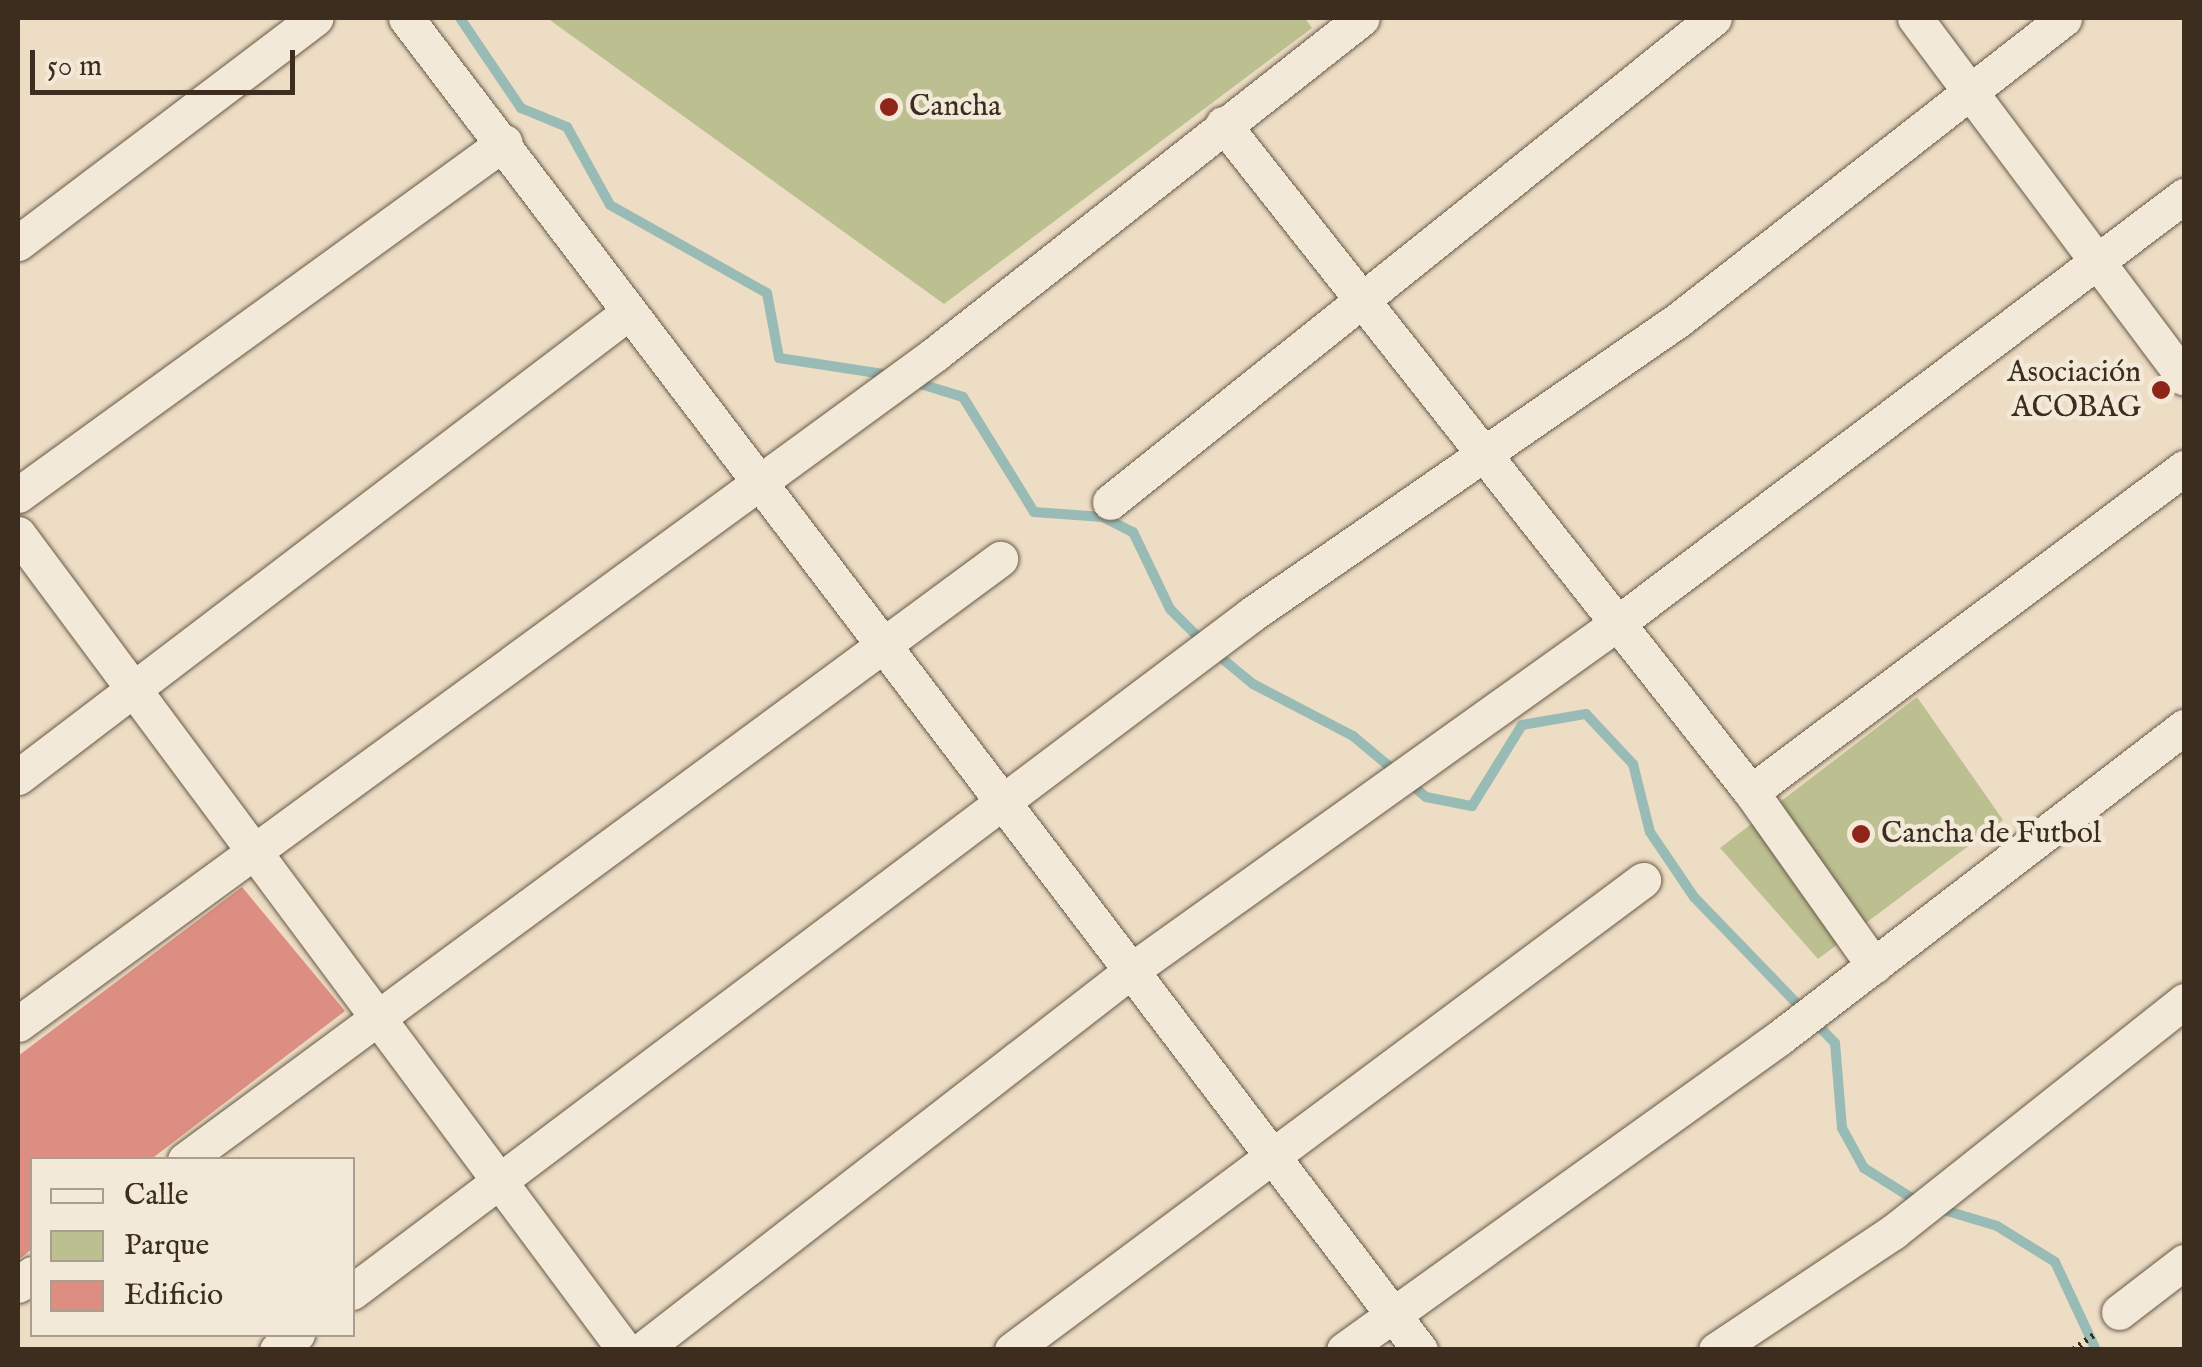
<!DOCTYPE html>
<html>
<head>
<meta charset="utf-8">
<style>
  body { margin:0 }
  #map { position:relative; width:2202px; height:1367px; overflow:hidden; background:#edddc4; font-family:"IM FELL English",serif }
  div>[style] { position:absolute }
  .green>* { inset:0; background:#bcc091 }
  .stream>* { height:10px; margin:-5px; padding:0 5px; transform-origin:5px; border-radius:5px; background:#99bbb6 }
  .building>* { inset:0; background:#dc8e82 }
  .path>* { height:6px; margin-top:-3px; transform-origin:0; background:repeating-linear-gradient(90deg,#3c2d1f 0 2.5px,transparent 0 7.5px) }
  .roads { filter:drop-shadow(0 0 2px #685948) drop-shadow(0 0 2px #685948) }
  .street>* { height:35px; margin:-17.5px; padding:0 17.5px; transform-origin:17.5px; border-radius:17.5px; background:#f3e9d9 }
  .dots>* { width:28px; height:28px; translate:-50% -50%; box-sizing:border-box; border:5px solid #f3e9d9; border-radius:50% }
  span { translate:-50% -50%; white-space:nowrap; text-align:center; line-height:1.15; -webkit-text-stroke:9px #f3e9d9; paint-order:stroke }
  .poi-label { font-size:30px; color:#3c2d1f }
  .left { translate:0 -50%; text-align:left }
  .right { translate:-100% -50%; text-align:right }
  .frame { position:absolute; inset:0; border:20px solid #3c2d1f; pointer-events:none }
  .legend { position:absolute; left:30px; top:1157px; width:325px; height:180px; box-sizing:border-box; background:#f3e9d9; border:2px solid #aa9e8f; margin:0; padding:12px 18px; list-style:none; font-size:30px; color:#3c2d1f }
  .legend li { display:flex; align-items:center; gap:20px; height:50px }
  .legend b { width:50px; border:2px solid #aa9e8f }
  .scale { position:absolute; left:30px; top:50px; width:265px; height:45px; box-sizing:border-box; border:5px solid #3c2d1f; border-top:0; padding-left:12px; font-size:30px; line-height:35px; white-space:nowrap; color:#3c2d1f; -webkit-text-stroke:8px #f3e9d9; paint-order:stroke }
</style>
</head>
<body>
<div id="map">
  <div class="green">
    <i style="clip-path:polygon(547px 18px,1305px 18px,1312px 28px,944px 304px)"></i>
    <i style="clip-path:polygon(1917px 697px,2003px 820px,1818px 959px,1720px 848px)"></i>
  </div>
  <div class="stream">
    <i style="left:460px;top:18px;width:109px;rotate:55.9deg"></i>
    <i style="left:521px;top:108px;width:50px;rotate:22.4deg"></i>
    <i style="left:567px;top:127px;width:89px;rotate:61.1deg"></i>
    <i style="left:610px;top:205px;width:180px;rotate:29.3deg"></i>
    <i style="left:767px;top:293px;width:66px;rotate:79.5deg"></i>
    <i style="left:779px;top:358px;width:112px;rotate:8.7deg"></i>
    <i style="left:911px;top:381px;width:54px;rotate:17.1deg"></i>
    <i style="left:963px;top:397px;width:135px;rotate:58.3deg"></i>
    <i style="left:1034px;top:512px;width:69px;rotate:4.1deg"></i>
    <i style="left:1103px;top:517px;width:34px;rotate:27deg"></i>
    <i style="left:1133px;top:532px;width:85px;rotate:64.3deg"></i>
    <i style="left:1170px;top:609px;width:52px;rotate:45deg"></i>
    <i style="left:1207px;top:646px;width:60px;rotate:39.6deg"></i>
    <i style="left:1253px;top:684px;width:113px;rotate:27.5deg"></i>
    <i style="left:1353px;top:736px;width:95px;rotate:39.9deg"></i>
    <i style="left:1426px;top:797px;width:47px;rotate:11.1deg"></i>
    <i style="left:1472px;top:806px;width:95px;rotate:-58.3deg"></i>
    <i style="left:1522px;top:725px;width:65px;rotate:-9.8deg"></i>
    <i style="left:1586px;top:714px;width:69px;rotate:46.8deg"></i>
    <i style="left:1633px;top:764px;width:70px;rotate:76deg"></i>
    <i style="left:1650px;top:832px;width:78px;rotate:55.9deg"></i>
    <i style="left:1694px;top:897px;width:203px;rotate:46deg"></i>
    <i style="left:1835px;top:1043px;width:85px;rotate:85.3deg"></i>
    <i style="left:1842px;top:1128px;width:46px;rotate:61.2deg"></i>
    <i style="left:1864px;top:1168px;width:64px;rotate:32.2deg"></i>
    <i style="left:1934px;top:1207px;width:66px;rotate:16.8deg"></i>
    <i style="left:1997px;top:1226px;width:68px;rotate:31.8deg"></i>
    <i style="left:2055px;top:1262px;width:97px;rotate:65deg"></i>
  </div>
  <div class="building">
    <i style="clip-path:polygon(242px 887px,345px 1011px,150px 1160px,32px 1160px,32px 1249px,18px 1260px,18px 1056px)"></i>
  </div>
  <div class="path">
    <i style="left:2073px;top:1350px;width:29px;rotate:-36deg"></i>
  </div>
  <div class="roads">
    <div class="street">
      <i style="left:406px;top:18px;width:1674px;rotate:52.72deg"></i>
      <i style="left:1915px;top:18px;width:449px;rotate:53.2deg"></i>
      <i style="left:1223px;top:124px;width:851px;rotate:51.68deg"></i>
      <i style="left:1751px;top:792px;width:541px;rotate:-36.81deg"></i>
      <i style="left:18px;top:243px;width:373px;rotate:-37.1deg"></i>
      <i style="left:18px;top:495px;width:601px;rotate:-35.94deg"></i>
      <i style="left:1110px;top:502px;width:774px;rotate:-38.71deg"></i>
      <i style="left:18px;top:534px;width:1017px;rotate:53.36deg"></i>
      <i style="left:18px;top:777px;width:768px;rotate:-37.27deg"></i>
      <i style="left:1751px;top:792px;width:213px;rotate:54.7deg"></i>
      <i style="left:18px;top:1024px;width:1136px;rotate:-36.15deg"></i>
      <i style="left:935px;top:354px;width:543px;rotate:-38.2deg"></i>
      <i style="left:185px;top:1160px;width:1013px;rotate:-36.41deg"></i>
      <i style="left:18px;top:1285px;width:18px;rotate:-38deg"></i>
      <i style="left:352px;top:1292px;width:1127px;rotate:-36.99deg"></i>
      <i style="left:1252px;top:614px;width:518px;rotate:-34.61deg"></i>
      <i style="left:1678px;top:320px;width:490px;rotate:-38deg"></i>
      <i style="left:2119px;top:1312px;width:82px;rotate:-37.6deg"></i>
      <i style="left:277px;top:1350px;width:26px;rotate:-39deg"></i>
      <i style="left:642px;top:1350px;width:625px;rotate:-37.79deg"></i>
      <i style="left:1136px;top:967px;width:594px;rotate:-35.54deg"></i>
      <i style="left:1619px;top:622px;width:708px;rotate:-37.02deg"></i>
      <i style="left:1012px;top:1350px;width:787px;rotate:-36.68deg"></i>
      <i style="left:1344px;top:1350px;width:535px;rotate:-35.65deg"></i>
      <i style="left:1779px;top:1038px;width:511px;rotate:-37.52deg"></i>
      <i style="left:1716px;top:1350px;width:213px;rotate:-33.7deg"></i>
      <i style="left:1893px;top:1232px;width:372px;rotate:-38.4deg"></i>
    </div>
  </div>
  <div class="dots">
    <i style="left:889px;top:107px;background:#8f2418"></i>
    <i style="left:2161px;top:390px;background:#8f2418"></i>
    <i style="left:1861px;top:834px;background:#8f2418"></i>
  </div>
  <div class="poi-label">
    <span class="left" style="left:909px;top:107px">Cancha</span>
    <span class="right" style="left:2141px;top:390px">Asociación<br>ACOBAG</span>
    <span class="left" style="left:1881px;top:834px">Cancha de Futbol</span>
  </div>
  <div class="frame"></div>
  <ul class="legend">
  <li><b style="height:12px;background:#f3e9d9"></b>Calle</li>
  <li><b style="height:28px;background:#bcc091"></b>Parque</li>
  <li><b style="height:28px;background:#dc8e82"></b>Edificio</li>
  </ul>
  <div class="scale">50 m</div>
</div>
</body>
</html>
